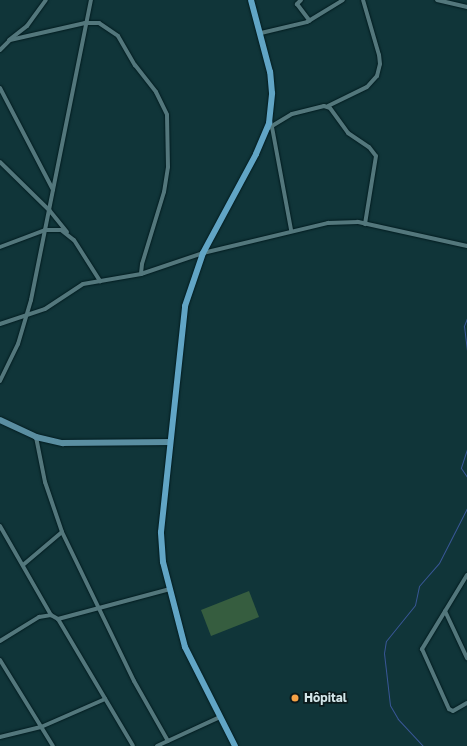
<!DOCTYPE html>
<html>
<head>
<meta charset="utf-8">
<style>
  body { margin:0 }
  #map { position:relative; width:467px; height:746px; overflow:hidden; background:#103539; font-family:"Golos Text",sans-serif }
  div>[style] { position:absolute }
  .green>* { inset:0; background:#365d3f }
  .stream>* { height:1px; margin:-0.5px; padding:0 0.5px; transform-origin:0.5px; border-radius:0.5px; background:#395797 }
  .roads { filter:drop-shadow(0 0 1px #011b1f) drop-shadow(0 0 1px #011b1f) }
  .street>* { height:4px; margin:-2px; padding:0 2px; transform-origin:2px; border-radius:2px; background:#53777c }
  .secondary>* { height:6px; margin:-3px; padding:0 3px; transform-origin:3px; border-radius:3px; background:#5a8ea1 }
  .primary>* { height:6px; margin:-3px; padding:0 3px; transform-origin:3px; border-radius:3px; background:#61a5c5 }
  .dots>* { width:11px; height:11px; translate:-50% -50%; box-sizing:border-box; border:2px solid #0b1a1c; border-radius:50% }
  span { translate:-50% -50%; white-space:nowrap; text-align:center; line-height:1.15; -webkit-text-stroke:3.5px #0b1a1c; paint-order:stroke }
  .poi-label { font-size:12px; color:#d3e6e9; font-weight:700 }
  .left { translate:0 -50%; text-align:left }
</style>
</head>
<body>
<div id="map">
  <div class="green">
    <i style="clip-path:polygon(249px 591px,259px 617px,211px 636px,201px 610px)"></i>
  </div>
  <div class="stream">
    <i style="left:467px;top:318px;width:9px;rotate:111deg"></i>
    <i style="left:464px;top:326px;width:26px;rotate:83deg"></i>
    <i style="left:467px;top:449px;width:20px;rotate:108deg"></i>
    <i style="left:461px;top:468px;width:11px;rotate:56deg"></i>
    <i style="left:423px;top:746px;width:37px;rotate:-133deg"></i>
    <i style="left:398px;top:719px;width:16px;rotate:-120deg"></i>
    <i style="left:390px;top:705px;width:52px;rotate:-96.6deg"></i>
    <i style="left:384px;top:653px;width:12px;rotate:-81deg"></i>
    <i style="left:386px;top:641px;width:46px;rotate:-51.1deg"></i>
    <i style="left:415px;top:605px;width:19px;rotate:-78deg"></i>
    <i style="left:419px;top:586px;width:30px;rotate:-49deg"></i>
    <i style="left:439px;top:563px;width:62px;rotate:-63deg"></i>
  </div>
  <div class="roads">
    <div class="street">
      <i style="left:301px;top:0;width:6px;rotate:135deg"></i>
      <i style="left:297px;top:4px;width:21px;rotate:53deg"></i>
      <i style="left:437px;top:0;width:31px;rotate:13deg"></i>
      <i style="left:261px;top:33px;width:47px;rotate:-13.4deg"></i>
      <i style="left:307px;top:22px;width:42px;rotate:-31.4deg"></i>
      <i style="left:9px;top:40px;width:23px;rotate:-38deg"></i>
      <i style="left:27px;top:26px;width:32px;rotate:-54deg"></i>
      <i style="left:0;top:50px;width:14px;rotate:-45deg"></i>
      <i style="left:10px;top:40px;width:77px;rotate:-12.8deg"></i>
      <i style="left:85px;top:23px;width:14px"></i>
      <i style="left:99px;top:23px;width:23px;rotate:34deg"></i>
      <i style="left:118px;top:36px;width:34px;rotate:60deg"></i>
      <i style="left:135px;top:65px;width:34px;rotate:52deg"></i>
      <i style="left:156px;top:92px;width:25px;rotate:64deg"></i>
      <i style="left:167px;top:115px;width:52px;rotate:88.9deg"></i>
      <i style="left:168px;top:167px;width:25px;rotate:99deg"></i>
      <i style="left:164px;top:192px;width:75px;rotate:107deg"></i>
      <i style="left:142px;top:264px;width:10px;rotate:96deg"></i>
      <i style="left:0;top:88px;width:115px;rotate:62.5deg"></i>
      <i style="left:328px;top:106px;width:43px;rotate:-26deg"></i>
      <i style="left:367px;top:87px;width:15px;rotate:-48deg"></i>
      <i style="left:377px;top:76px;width:12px;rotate:-76deg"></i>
      <i style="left:380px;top:64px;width:9px;rotate:-96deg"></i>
      <i style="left:379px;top:55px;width:57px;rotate:-106.2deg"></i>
      <i style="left:272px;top:127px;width:105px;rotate:79.5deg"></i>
      <i style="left:267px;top:129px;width:29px;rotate:-31deg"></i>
      <i style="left:292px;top:114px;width:33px;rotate:-14deg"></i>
      <i style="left:324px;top:106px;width:6px;rotate:18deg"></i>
      <i style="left:330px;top:108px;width:31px;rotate:54deg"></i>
      <i style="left:348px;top:133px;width:25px;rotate:34deg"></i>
      <i style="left:369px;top:147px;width:11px;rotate:52deg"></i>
      <i style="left:376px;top:156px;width:69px;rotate:99.2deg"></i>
      <i style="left:0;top:162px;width:70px;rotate:44.4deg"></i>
      <i style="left:50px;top:211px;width:27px;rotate:51deg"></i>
      <i style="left:0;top:247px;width:48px;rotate:-20.7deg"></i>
      <i style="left:45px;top:230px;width:16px"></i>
      <i style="left:61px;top:230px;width:16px;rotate:38deg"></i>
      <i style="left:74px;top:240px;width:49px;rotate:57.6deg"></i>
      <i style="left:0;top:324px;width:47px;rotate:-18.4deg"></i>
      <i style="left:45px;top:309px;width:45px;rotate:-33.3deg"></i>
      <i style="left:83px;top:284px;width:59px;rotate:-9.8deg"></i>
      <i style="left:141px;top:274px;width:65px;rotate:-18.7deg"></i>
      <i style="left:203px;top:253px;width:129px;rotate:-13.5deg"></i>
      <i style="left:328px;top:223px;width:30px;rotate:-2deg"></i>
      <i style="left:358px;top:222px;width:112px;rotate:12.4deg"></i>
      <i style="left:0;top:381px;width:41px;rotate:-64.1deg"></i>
      <i style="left:18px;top:344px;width:46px;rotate:-73.5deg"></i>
      <i style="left:31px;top:300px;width:306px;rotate:-78.7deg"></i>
      <i style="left:36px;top:437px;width:46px;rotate:78.7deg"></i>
      <i style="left:45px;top:482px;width:53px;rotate:71.2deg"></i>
      <i style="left:62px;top:532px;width:165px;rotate:64.2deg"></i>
      <i style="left:134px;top:681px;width:69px;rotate:60.5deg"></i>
      <i style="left:0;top:526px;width:103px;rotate:60.2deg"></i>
      <i style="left:51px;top:615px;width:8px;rotate:30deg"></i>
      <i style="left:58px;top:619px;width:147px;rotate:59.4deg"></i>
      <i style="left:23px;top:565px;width:51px;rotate:-40.2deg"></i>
      <i style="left:467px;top:575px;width:87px;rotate:121.3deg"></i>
      <i style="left:422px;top:649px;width:66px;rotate:65.8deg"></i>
      <i style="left:449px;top:709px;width:4px;rotate:27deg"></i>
      <i style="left:453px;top:711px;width:16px;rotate:-30deg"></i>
      <i style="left:445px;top:611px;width:52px;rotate:64.9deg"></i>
      <i style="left:58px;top:619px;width:116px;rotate:-15deg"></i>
      <i style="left:0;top:641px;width:46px;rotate:-31.6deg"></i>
      <i style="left:39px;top:617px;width:12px;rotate:-9deg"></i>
      <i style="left:0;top:660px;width:101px;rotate:58.4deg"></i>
      <i style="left:0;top:737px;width:42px;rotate:-13.7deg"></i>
      <i style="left:41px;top:727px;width:70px;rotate:-23.6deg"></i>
      <i style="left:157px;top:746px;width:69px;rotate:-24.7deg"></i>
    </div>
    <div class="secondary">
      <i style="left:0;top:420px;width:40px;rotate:25deg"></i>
      <i style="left:36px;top:437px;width:28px;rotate:13deg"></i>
      <i style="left:63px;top:443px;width:107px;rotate:-0.5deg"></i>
    </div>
    <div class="primary">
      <i style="left:235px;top:746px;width:111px;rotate:-116.8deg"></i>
      <i style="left:185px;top:647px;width:88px;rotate:-104.5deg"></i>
      <i style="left:163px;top:562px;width:30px;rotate:-94deg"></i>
      <i style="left:161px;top:532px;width:227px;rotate:-83.9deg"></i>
      <i style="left:185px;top:306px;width:56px;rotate:-71.2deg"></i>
      <i style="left:203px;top:253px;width:112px;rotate:-61.8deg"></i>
      <i style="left:256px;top:154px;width:34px;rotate:-67deg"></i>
      <i style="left:269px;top:123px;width:30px;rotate:-84deg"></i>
      <i style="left:272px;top:93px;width:21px;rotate:-95deg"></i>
      <i style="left:270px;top:72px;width:74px;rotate:-104.8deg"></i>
    </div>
  </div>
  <div class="dots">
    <i style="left:295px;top:698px;background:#f6a246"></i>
  </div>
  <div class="poi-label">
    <span class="left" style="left:304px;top:698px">Hôpital</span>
  </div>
</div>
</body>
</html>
